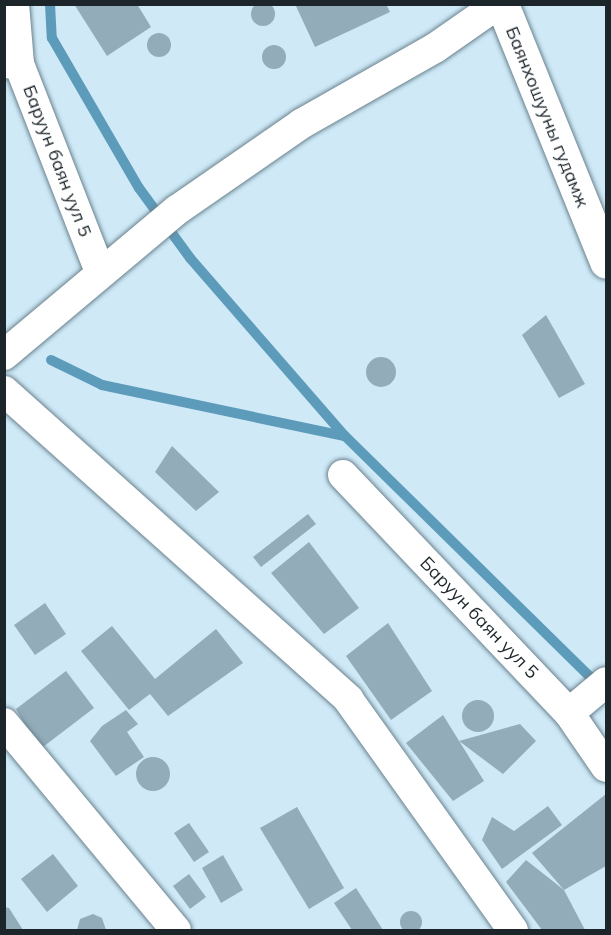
<!DOCTYPE html>
<html>
<head>
<meta charset="utf-8">
<style>
  body { margin:0 }
  #map { position:relative; width:611px; height:935px; overflow:hidden; background:#cfe9f7; font-family:Mulish,sans-serif }
  div>[style] { position:absolute }
  .stream>* { height:10px; margin:-5px; padding:0 5px; transform-origin:5px; border-radius:5px; background:#5d9bba }
  .building>* { inset:0; background:#93acb9 }
  .round { border-radius:50% }
  .roads { filter:drop-shadow(0 0 2px #6a828e) drop-shadow(0 0 2px #6a828e) }
  .street>* { height:30px; margin:-15px; padding:0 15px; transform-origin:15px; border-radius:15px; background:#fff }
  .secondary>* { height:33px; margin:-16.5px; padding:0 16.5px; transform-origin:16.5px; border-radius:16.5px; background:#fff }
  span { translate:-50% -50%; white-space:nowrap; text-align:center; line-height:1.15; -webkit-text-stroke:4.5px #fff; paint-order:stroke }
  .street-label { font-size:18px; color:#1b252a }
  .frame { position:absolute; inset:0; border:6px solid #1b252a; pointer-events:none }
</style>
</head>
<body>
<div id="map">
  <div class="stream">
    <i style="left:50px;top:4px;width:34px;rotate:87deg"></i>
    <i style="left:52px;top:38px;width:173px;rotate:59.9deg"></i>
    <i style="left:139px;top:188px;width:87px;rotate:53.9deg"></i>
    <i style="left:190px;top:258px;width:236px;rotate:49deg"></i>
    <i style="left:345px;top:436px;width:355px;rotate:44.5deg"></i>
    <i style="left:51px;top:360px;width:57px;rotate:26.1deg"></i>
    <i style="left:102px;top:385px;width:248px;rotate:11.9deg"></i>
  </div>
  <div class="building">
    <i class="round" style="left:251px;top:2px;width:24px;height:24px"></i>
    <i style="clip-path:polygon(74px 4px,137px 4px,151px 27px,107px 56px)"></i>
    <i style="clip-path:polygon(295px 4px,386px 4px,390px 12px,315px 47px)"></i>
    <i class="round" style="left:147px;top:33px;width:24px;height:24px"></i>
    <i class="round" style="left:262px;top:45px;width:24px;height:24px"></i>
    <i style="clip-path:polygon(546px 315px,585px 384px,559px 398px,522px 335px)"></i>
    <i class="round" style="left:366px;top:357px;width:30px;height:30px"></i>
    <i style="clip-path:polygon(172px 446px,219px 492px,196px 511px,155px 472px)"></i>
    <i style="clip-path:polygon(308px 514px,316px 524px,261px 567px,253px 557px)"></i>
    <i style="clip-path:polygon(309px 542px,359px 608px,324px 634px,271px 573px)"></i>
    <i style="clip-path:polygon(45px 603px,66px 634px,35px 655px,14px 625px)"></i>
    <i style="clip-path:polygon(388px 623px,432px 691px,391px 720px,346px 656px)"></i>
    <i style="clip-path:polygon(112px 626px,155px 679px,216px 629px,243px 663px,168px 716px,150px 694px,129px 710px,81px 651px)"></i>
    <i style="clip-path:polygon(66px 671px,94px 708px,39px 750px,16px 709px)"></i>
    <i class="round" style="left:462px;top:700px;width:32px;height:32px"></i>
    <i style="clip-path:polygon(126px 710px,138px 724px,127px 732px,144px 757px,116px 776px,90px 741px,102px 726px)"></i>
    <i style="clip-path:polygon(443px 715px,484px 781px,453px 801px,406px 743px)"></i>
    <i style="clip-path:polygon(520px 724px,536px 741px,503px 774px,459px 741px)"></i>
    <i class="round" style="left:136px;top:757px;width:34px;height:34px"></i>
    <i style="clip-path:polygon(606px 794px,606px 866px,564px 890px,532px 853px)"></i>
    <i style="clip-path:polygon(548px 806px,562px 825px,502px 869px,482px 840px,492px 817px,514px 831px)"></i>
    <i style="clip-path:polygon(297px 807px,344px 888px,309px 909px,260px 828px)"></i>
    <i style="clip-path:polygon(189px 823px,209px 852px,194px 862px,174px 833px)"></i>
    <i style="clip-path:polygon(53px 854px,78px 886px,47px 912px,21px 879px)"></i>
    <i style="clip-path:polygon(223px 855px,243px 890px,221px 903px,202px 868px)"></i>
    <i style="clip-path:polygon(526px 860px,564px 890px,585px 930px,542px 930px,506px 882px)"></i>
    <i style="clip-path:polygon(189px 874px,206px 897px,190px 909px,173px 886px)"></i>
    <i style="clip-path:polygon(356px 888px,383px 930px,352px 930px,334px 903px)"></i>
    <i style="clip-path:polygon(4px 907px,9px 908px,23px 930px,4px 930px)"></i>
    <i class="round" style="left:400px;top:911px;width:22px;height:22px"></i>
    <i style="clip-path:polygon(93px 914px,102px 918px,106px 930px,77px 930px,80px 919px)"></i>
  </div>
  <div class="roads">
    <div class="street">
      <i style="left:14px;top:4px;width:60px;rotate:85.2deg"></i>
      <i style="left:4px;top:63px;width:15px;rotate:4deg"></i>
      <i style="left:19px;top:64px;width:223px;rotate:68.7deg"></i>
      <i style="left:4px;top:355px;width:226px;rotate:-40deg"></i>
      <i style="left:177px;top:210px;width:151px;rotate:-34.7deg"></i>
      <i style="left:301px;top:124px;width:154px;rotate:-29.6deg"></i>
      <i style="left:435px;top:48px;width:77px;rotate:-34.9deg"></i>
      <i style="left:4px;top:391px;width:462px;rotate:41.8deg"></i>
      <i style="left:348px;top:699px;width:284px;rotate:54.5deg"></i>
      <i style="left:343px;top:475px;width:328px;rotate:46.5deg"></i>
      <i style="left:569px;top:713px;width:65px;rotate:55.6deg"></i>
      <i style="left:569px;top:713px;width:48px;rotate:-40deg"></i>
      <i style="left:4px;top:723px;width:269px;rotate:50.3deg"></i>
    </div>
    <div class="secondary">
      <i style="left:502px;top:4px;width:278px;rotate:68deg"></i>
    </div>
  </div>
  <div class="street-label">
    <span style="left:547px;top:117px;rotate:68deg">Баянхошууны гудамж</span>
    <span style="left:57px;top:161px;rotate:69deg">Баруун баян уул 5</span>
    <span style="left:479px;top:618px;rotate:46deg">Баруун баян уул 5</span>
  </div>
  <div class="frame"></div>
</div>
</body>
</html>
